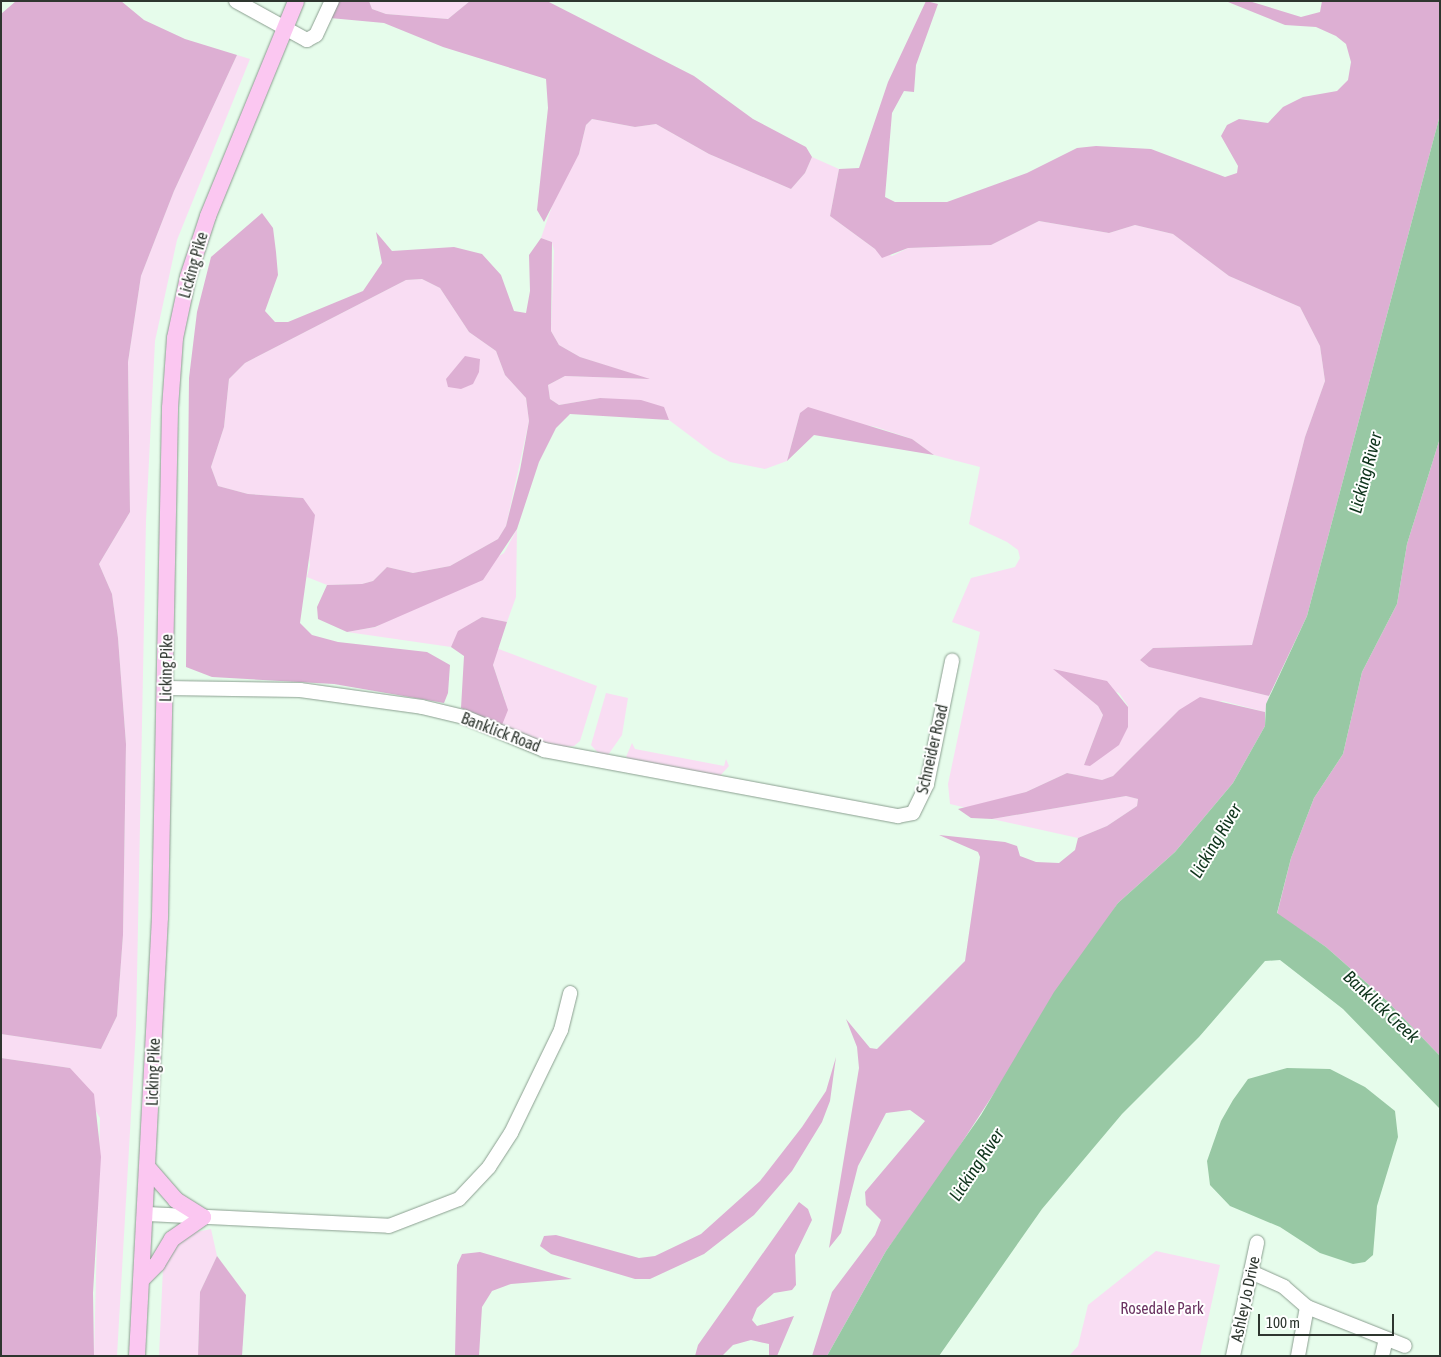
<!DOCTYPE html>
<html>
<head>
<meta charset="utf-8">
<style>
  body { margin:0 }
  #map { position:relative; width:1441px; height:1357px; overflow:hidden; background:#e6fceb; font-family:"Asap Condensed",sans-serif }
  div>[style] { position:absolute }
  .green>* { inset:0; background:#f9ddf3 }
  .forest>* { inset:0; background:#ddafd3 }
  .water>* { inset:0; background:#98c8a4 }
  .roads { filter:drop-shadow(0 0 1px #8b9f90) drop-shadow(0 0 1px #8b9f90) }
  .minor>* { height:14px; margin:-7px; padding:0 7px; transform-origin:7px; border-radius:7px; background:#fff }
  .major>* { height:16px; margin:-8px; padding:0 8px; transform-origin:8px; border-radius:8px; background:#fbc7f1 }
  span { translate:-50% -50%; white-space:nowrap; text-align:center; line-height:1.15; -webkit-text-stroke:4px #fff; paint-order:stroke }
  .street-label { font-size:16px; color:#2e362f }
  .park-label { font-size:16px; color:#6b3361 }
  .water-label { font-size:18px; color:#0e331b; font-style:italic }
  .frame { position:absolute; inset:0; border:2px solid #2e362f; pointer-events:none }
  .scale { position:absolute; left:1258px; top:1314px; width:136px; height:22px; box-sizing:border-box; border:2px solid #2e362f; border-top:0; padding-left:6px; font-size:15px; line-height:18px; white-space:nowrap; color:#2e362f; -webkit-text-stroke:4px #fff; paint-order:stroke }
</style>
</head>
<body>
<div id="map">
  <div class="green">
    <i style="clip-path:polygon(369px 1px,470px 1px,448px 19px,386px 14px,372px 9px)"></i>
    <i style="clip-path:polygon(237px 55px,250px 59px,177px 240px,155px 341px,146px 521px,136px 1028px,117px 1356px,94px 1356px,100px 1118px,70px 1068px,1px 1058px,1px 1034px,101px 1049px,117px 1016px,123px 935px,126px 744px,118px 638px,112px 594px,99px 564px,130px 512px,128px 362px,141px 276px,174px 191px)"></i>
    <i style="clip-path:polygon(evenodd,592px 119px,635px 127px,656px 124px,709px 154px,791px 189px,805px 173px,812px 157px,839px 169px,830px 216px,875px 249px,892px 256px,908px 248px,991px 245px,1039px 221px,1109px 233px,1135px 225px,1173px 234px,1229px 276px,1300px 307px,1320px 346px,1325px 381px,1305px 437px,1252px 645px,1153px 648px,1140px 660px,1150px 667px,1269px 696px,1265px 712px,1223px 701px,1179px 710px,1113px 776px,1102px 780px,1067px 773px,1026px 792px,971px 809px,950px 804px,948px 784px,980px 632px,952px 622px,971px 578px,1015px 567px,1020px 558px,1018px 550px,1007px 542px,969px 524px,980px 467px,934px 455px,912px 439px,876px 427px,800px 413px,787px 461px,765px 469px,730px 462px,713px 453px,669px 420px,663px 407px,600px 398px,559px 405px,550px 399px,548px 385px,565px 376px,648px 379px,580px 357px,559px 345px,551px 331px,554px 251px,552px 242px,541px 238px,559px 186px,579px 154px,586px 125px,592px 119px,1054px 669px,1119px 693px,1128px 706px,1128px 727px,1084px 765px,1103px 715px,1098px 706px,1054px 669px)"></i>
    <i style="clip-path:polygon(422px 279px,440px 288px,469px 332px,496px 351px,505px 375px,526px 398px,529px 421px,506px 526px,498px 539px,450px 566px,413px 573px,387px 567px,373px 581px,362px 584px,327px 585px,307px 577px,310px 565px,303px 498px,248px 494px,218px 486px,211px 467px,224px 427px,229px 379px,245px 363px,406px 280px)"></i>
    <i style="clip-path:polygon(517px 529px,516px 597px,507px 622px,482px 617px,459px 631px,451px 647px,347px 632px,376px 627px,504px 553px)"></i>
    <i style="clip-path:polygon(496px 648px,597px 686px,580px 741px,574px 746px,558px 748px,502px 725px,505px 700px,493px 665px)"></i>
    <i style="clip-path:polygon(606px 693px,628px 698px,622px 735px,608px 755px,599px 754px,591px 745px)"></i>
    <i style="clip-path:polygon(632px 743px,635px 749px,724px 766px,726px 759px,729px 766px,719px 777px,631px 760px,626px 757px)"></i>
    <i style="clip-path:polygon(1126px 796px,1138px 799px,1137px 806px,1107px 826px,1078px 838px,992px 819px)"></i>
    <i style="clip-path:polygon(211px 1229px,217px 1256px,200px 1292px,198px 1356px,159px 1356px,163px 1268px,171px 1246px,187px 1234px)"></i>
    <i style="clip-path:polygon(1156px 1251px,1220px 1265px,1200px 1356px,1069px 1356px,1078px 1346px,1088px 1305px)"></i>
  </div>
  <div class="forest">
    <i style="clip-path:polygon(16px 1px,121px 1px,144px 20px,185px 39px,237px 55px,174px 191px,141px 276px,128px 362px,130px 512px,99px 564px,112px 594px,118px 638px,126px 744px,123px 935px,117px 1016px,101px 1049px,1px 1034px,1px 14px)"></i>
    <i style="clip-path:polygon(338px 1px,369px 1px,372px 9px,386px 14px,448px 19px,470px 1px,547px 1px,694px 76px,753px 119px,806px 147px,812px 157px,805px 173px,791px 189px,709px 154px,656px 124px,635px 127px,592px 119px,586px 125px,579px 154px,544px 222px,537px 210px,548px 108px,546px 79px,443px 47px,384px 23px,330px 18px)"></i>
    <i style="clip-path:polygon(926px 1px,938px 4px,916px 65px,914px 92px,904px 91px,892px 113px,885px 197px,895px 202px,947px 202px,1027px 173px,1077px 148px,1096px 146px,1151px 149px,1225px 177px,1237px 173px,1238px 166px,1221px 136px,1227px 125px,1239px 119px,1268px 123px,1283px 107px,1303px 97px,1337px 91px,1348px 80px,1351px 62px,1346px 44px,1336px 36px,1316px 27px,1285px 25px,1228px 2px,1249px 1px,1301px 17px,1320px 12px,1322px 1px,1440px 1px,1440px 115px,1307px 616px,1269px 696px,1149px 667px,1140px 660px,1153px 648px,1252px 645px,1305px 437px,1325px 381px,1320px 346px,1300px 307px,1229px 276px,1173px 234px,1135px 225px,1109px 233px,1039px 221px,991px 245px,908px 248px,882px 258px,875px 249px,830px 216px,839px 169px,859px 168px,888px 82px)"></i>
    <i style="clip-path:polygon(262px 213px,273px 228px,276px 252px,278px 275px,265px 311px,275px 322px,288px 322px,363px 291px,382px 263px,376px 232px,392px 251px,454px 247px,482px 254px,501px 275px,514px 311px,526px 313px,530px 291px,529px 255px,541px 238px,552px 242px,551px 331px,559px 345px,580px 357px,650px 379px,565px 376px,548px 385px,550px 399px,559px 405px,600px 398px,641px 400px,664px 407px,669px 420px,570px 414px,556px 428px,539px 462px,517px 529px,483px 580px,375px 627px,347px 632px,318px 619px,317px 607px,327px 585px,362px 584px,373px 581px,387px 567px,413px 573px,450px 566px,498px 539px,506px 526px,520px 470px,529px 421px,526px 398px,505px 375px,496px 351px,469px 332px,440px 288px,422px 279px,406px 280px,245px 363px,229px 379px,224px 427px,211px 467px,218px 486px,248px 494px,303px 498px,315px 515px,300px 623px,312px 635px,338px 642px,427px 652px,450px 665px,448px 693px,444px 703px,334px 684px,212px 677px,186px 667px,189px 378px,197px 312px,211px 257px)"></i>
    <i style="clip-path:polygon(465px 356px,480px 359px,479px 372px,473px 384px,461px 389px,448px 387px,446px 379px)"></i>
    <i style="clip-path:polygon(808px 407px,912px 439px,934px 455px,814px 435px,787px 461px,800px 413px)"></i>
    <i style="clip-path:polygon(1440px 438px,1440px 1056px,1386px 1000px,1326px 947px,1277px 914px,1291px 858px,1314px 798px,1343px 754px,1362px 672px,1397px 604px,1407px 544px)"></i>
    <i style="clip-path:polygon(482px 617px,507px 622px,493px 665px,508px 710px,502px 725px,461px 708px,464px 656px,451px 647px,458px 631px)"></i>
    <i style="clip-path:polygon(1053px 669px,1107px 681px,1128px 707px,1128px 727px,1119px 745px,1090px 766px,1084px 765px,1103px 715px,1098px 706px)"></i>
    <i style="clip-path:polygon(1200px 697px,1265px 712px,1265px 726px,1233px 783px,1175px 852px,1118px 903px,942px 1173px,886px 1251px,827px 1356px,812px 1356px,832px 1292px,875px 1235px,881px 1220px,866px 1205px,865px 1192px,925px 1121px,910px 1110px,886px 1113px,858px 1166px,841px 1233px,829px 1248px,859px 1068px,857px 1047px,846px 1019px,870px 1048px,877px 1049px,965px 961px,980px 857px,978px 852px,939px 835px,1005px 842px,1017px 846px,1020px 856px,1036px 862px,1059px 863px,1075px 850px,1078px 838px,1107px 826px,1137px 806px,1138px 799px,1126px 796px,992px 819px,971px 818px,958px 809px,1026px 792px,1067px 773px,1102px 780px,1113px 776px,1179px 710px)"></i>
    <i style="clip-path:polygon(836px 1057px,830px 1101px,822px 1122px,792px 1171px,754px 1215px,704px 1254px,650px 1279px,635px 1279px,551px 1254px,540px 1246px,544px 1236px,556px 1235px,639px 1258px,655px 1256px,701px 1234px,760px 1181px,802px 1127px,826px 1091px)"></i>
    <i style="clip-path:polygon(1px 1058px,70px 1068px,94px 1094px,101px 1157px,93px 1293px,94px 1356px,1px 1356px)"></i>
    <i style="clip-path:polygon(799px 1202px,808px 1209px,812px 1220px,795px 1255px,796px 1285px,792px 1290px,774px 1293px,757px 1308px,752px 1320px,757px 1326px,794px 1316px,777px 1356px,769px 1356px,769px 1344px,751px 1340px,733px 1345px,722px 1356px,695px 1356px,698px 1345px)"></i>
    <i style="clip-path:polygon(480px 1252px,572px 1279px,511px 1284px,492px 1291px,482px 1307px,479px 1356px,455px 1356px,457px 1265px,462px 1254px)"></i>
    <i style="clip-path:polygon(217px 1256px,246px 1295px,242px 1356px,198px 1356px,200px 1292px)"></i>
  </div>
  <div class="water">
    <i style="clip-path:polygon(1440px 115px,1440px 438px,1407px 544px,1397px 604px,1362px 672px,1343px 754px,1314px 798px,1291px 858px,1277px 913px,1326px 947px,1386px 1000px,1440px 1056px,1440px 1109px,1343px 1009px,1280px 960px,1265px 961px,1199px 1037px,1122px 1114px,1042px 1209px,939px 1356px,827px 1356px,886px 1251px,981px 1115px,1054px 992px,1118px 903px,1175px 852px,1233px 783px,1265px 726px,1266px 704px,1307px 616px)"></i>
    <i style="clip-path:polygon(1287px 1068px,1330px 1069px,1365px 1087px,1395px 1111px,1398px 1137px,1377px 1206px,1373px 1255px,1365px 1262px,1353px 1264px,1320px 1253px,1280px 1227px,1230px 1206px,1210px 1185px,1207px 1161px,1221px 1121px,1233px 1100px,1248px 1079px)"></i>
  </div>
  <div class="roads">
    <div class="minor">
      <i style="left:236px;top:1px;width:81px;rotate:28.8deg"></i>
      <i style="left:307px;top:40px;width:10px;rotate:-29deg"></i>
      <i style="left:316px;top:35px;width:38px;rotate:-65deg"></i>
      <i style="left:166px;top:688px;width:134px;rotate:0.9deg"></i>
      <i style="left:300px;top:690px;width:123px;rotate:7.9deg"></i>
      <i style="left:422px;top:707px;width:43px;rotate:13.4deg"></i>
      <i style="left:464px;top:717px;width:87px;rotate:22.4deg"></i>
      <i style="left:544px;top:750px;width:360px;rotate:10.6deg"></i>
      <i style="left:898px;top:816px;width:15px;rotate:-11deg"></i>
      <i style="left:913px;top:813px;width:32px;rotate:-64deg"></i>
      <i style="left:927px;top:784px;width:126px;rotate:-78.5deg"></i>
      <i style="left:147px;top:1214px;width:242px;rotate:2.8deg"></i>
      <i style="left:389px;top:1226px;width:75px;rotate:-21.1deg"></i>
      <i style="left:459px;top:1199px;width:44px;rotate:-46.8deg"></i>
      <i style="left:489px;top:1167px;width:40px;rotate:-57.1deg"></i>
      <i style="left:511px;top:1133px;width:114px;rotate:-64.1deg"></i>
      <i style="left:561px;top:1030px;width:38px;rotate:-76deg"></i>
      <i style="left:1251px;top:1272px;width:36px;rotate:24deg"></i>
      <i style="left:1284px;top:1287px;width:30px;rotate:41deg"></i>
      <i style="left:1307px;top:1307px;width:105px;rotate:21.7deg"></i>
      <i style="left:1233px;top:1356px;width:116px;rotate:-78deg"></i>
      <i style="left:1298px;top:1356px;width:50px;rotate:-79.6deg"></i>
      <i style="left:1382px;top:1356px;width:17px;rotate:-77deg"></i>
    </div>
    <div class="major">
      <i style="left:143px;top:1278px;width:20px;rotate:-45deg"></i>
      <i style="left:157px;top:1264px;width:29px;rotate:-59deg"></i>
      <i style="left:172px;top:1239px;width:38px;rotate:-35deg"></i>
      <i style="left:203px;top:1217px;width:32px;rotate:-148deg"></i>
      <i style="left:176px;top:1200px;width:41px;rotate:-131.1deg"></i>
      <i style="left:137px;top:1356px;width:440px;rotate:-87deg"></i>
      <i style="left:160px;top:917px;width:509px;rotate:-88.87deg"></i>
      <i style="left:170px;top:408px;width:70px;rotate:-85.9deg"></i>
      <i style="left:175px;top:338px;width:62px;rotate:-78deg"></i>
      <i style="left:188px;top:277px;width:64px;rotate:-71.8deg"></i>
      <i style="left:208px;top:216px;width:232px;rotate:-67.7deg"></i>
    </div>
  </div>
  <div class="street-label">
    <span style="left:193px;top:265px;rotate:-74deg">Licking Pike</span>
    <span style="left:166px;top:668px;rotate:-89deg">Licking Pike</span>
    <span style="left:501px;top:732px;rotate:21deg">Banklick Road</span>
    <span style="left:932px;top:749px;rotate:-77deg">Schneider Road</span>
    <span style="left:153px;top:1072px;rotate:-88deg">Licking Pike</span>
    <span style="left:1245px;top:1299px;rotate:-78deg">Ashley Jo Drive</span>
  </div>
  <div class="park-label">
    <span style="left:1162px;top:1308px">Rosedale Park</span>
  </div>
  <div class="water-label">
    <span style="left:1366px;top:473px;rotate:-75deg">Licking River</span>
    <span style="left:1216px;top:841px;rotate:-59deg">Licking River</span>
    <span style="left:1381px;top:1007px;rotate:43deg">Banklick Creek</span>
    <span style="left:977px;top:1165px;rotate:-56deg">Licking River</span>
  </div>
  <div class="frame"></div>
  <div class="scale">100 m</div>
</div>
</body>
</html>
